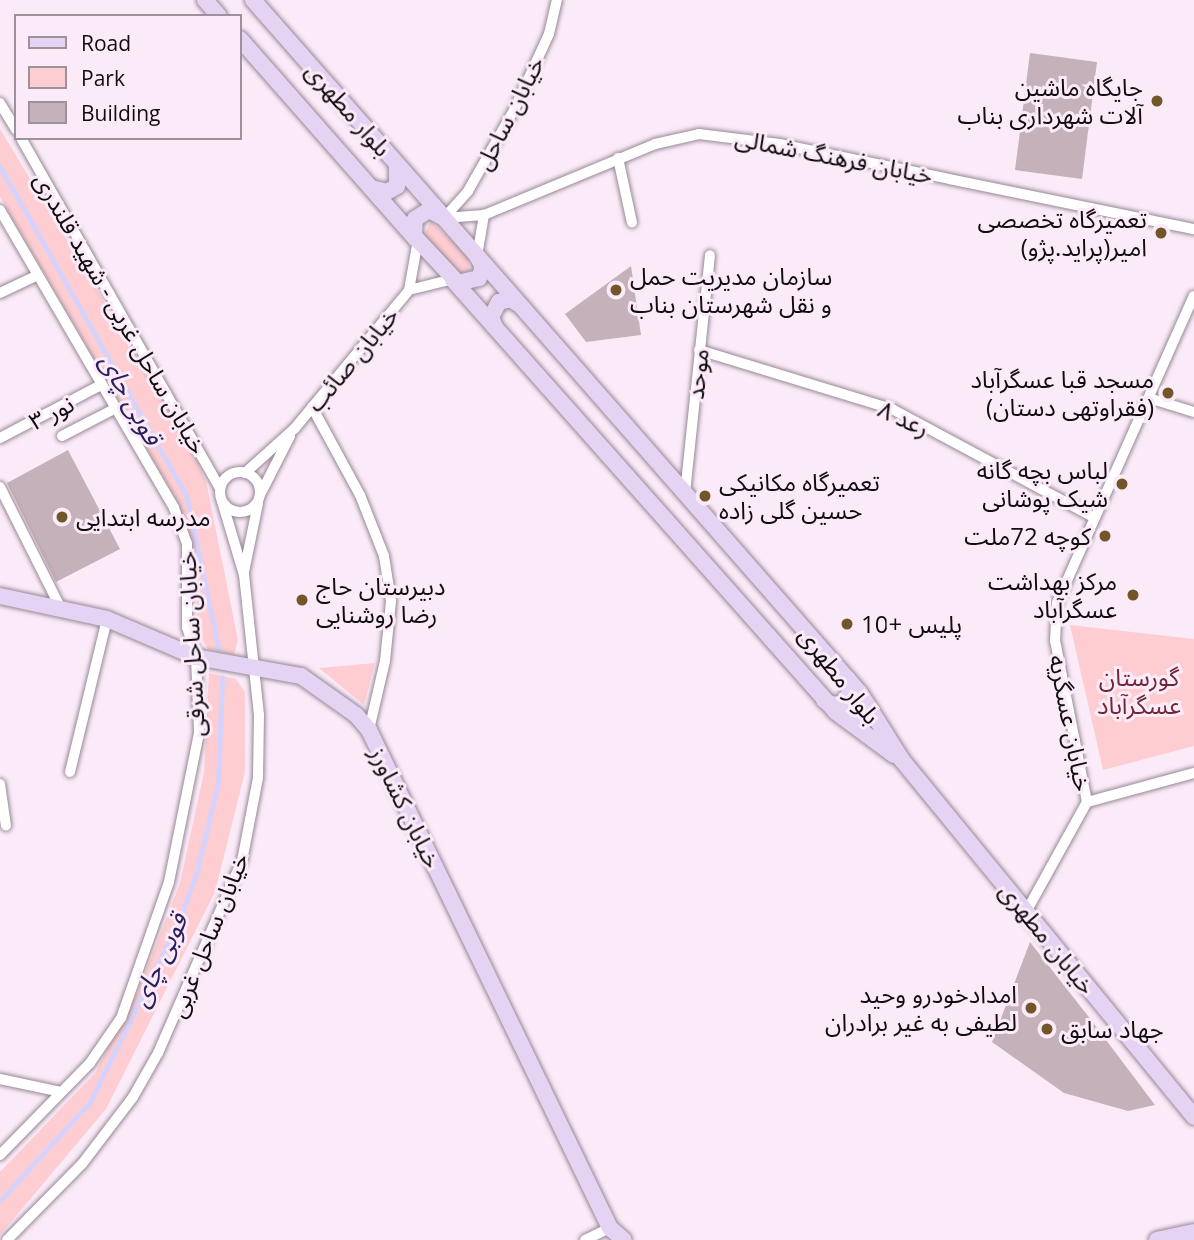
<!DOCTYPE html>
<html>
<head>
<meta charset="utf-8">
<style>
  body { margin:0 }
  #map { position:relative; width:1194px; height:1240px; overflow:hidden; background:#fbebf9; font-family:"Open Sans","Noto Sans Arabic",sans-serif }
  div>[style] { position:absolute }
  .green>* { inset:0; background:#fdcdd1 }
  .stream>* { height:4.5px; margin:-2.25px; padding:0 2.25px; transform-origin:2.25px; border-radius:2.25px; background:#d5d3fe }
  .building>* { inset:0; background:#c4b1b9 }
  .roads { filter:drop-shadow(0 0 2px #978895) drop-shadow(0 0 2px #978895) }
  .minor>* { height:10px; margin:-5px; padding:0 5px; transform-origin:5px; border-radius:5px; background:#fff }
  .minor>.ring { margin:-5px; padding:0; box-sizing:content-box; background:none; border:10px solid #fff; border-radius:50% }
  .secondary>* { height:16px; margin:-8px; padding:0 8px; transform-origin:8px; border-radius:8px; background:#e5d3f4 }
  .dots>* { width:19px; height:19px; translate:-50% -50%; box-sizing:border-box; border:4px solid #fbebf9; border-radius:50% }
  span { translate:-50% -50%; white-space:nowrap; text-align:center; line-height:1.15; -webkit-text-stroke:6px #fbebf9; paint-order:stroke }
  .poi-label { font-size:24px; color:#110c10 }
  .right { translate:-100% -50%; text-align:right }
  .left { translate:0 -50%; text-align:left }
  .street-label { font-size:24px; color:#110c10 }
  .park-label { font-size:24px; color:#702735 }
  .water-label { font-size:26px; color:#2b205d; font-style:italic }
  .legend { position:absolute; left:14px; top:14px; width:228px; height:126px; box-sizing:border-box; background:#fbebf9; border:2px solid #9d929c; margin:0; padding:9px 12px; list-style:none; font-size:21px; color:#110c10 }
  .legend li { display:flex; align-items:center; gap:14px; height:35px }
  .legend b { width:35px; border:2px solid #9d929c }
</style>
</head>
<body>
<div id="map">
  <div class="green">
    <i style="clip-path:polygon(0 129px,186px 438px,206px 481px,238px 640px,234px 655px,208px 649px,197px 630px,197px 564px,178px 502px,0 197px)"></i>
    <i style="clip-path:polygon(431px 221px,467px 255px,470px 271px,459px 274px,424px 235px)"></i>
    <i style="clip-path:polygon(1070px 625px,1194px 639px,1194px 746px,1103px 770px)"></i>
    <i style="clip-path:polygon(375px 663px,364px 705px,319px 668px)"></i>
    <i style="clip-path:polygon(209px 673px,236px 679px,245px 692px,245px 772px,215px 892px,106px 1109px,0 1235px,0 1172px,95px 1073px,138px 992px,180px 883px,204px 772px)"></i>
  </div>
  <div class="stream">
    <i style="left:0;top:166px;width:380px;rotate:60.5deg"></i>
    <i style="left:187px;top:497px;width:155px;rotate:78.1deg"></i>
    <i style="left:0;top:1201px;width:134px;rotate:-47.7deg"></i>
    <i style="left:90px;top:1102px;width:199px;rotate:-63.8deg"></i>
    <i style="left:178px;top:923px;width:51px;rotate:-69.4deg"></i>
    <i style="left:196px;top:875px;width:95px;rotate:-76.6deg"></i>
    <i style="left:218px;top:783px;width:105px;rotate:-87.8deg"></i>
  </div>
  <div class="building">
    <i style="clip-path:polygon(1030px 53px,1097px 62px,1082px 179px,1015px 170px)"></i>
    <i style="clip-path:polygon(631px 266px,641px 335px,586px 342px,565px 314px)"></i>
    <i style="clip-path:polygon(68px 450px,120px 549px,56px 582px,7px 483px)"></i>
    <i style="clip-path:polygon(1030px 942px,1088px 1016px,1155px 1105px,1128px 1111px,1064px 1093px,992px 1042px)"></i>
  </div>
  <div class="roads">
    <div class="minor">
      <i style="left:0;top:103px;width:31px;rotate:59deg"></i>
      <i style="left:21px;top:138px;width:403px;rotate:60.4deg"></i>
      <i style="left:618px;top:158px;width:66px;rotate:77.8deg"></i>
      <i style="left:0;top:210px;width:345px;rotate:59.7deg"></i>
      <i style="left:174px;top:508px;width:37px;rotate:70deg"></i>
      <i style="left:187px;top:543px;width:84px;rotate:90deg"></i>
      <i style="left:187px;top:627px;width:31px;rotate:73deg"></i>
      <i style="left:196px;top:657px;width:76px;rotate:87.7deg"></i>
      <i style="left:199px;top:733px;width:152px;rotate:101.4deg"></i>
      <i style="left:169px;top:882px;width:144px;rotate:109.4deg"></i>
      <i style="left:121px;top:1018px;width:55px;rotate:124.6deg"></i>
      <i style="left:90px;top:1063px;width:129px;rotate:134.4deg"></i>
      <i style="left:444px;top:218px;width:40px;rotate:-4.3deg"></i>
      <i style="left:484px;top:215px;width:185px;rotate:-22.5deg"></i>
      <i style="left:655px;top:144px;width:45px;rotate:-12.8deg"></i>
      <i style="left:699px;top:134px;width:81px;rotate:7.1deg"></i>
      <i style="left:779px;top:144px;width:424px;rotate:11.6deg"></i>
      <i style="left:444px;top:218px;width:36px;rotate:-48deg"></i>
      <i style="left:468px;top:191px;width:93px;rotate:-60.4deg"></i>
      <i style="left:514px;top:110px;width:84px;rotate:-65.3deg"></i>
      <i style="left:549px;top:34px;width:35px;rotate:-77deg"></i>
      <i style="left:477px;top:256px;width:42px;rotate:-80.3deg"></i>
      <i style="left:409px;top:290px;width:45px;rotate:-14deg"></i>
      <i style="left:0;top:293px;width:42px;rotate:-25.3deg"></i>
      <i style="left:699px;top:350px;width:202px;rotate:17deg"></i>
      <i style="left:892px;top:409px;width:230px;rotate:28.2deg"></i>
      <i style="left:1149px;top:398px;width:47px;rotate:17.3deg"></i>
      <i style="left:312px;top:407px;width:100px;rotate:61.4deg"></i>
      <i style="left:360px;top:495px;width:66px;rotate:68.5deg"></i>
      <i style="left:384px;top:556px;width:46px;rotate:81.2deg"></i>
      <i style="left:391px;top:601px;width:60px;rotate:95.7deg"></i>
      <i style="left:385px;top:661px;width:71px;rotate:103.1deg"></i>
      <i style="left:62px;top:436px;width:59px;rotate:-27.4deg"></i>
      <i style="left:0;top:438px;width:114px;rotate:-27.7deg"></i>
      <i class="ring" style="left:220px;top:472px;width:30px;height:30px"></i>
      <i style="left:245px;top:473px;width:67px;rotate:-42deg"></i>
      <i style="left:295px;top:428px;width:179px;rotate:-50.4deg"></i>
      <i style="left:409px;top:290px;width:51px;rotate:-79.8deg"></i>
      <i style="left:0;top:487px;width:132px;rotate:63.4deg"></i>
      <i style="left:261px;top:493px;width:64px;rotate:-63deg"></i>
      <i style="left:685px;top:493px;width:239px;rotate:-84deg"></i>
      <i style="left:244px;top:572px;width:70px;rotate:-78.5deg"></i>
      <i style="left:70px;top:772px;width:157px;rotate:-76.4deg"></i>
      <i style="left:0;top:784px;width:42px;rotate:81.9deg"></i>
      <i style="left:1087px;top:802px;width:111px;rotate:-15.2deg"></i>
      <i style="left:1026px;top:912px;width:126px;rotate:-61deg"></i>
      <i style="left:1087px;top:802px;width:164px;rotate:-101.2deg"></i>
      <i style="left:1055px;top:641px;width:38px;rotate:-87deg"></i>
      <i style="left:1057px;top:603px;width:336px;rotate:-66deg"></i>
      <i style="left:0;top:1079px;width:62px;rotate:12deg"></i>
      <i style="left:7px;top:1240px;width:107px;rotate:-45.4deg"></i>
      <i style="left:82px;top:1164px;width:84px;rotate:-52.7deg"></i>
      <i style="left:133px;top:1097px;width:51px;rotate:-60.4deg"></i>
      <i style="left:158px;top:1053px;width:210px;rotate:-66.4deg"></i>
      <i style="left:242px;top:861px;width:85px;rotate:-79.1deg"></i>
      <i style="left:258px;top:778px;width:63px;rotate:-89.1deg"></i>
      <i style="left:259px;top:715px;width:141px;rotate:-96.1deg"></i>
      <i style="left:244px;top:575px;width:77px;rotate:-106.6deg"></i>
      <i style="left:585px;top:1240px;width:28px;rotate:-26deg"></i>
    </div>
    <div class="secondary">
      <i style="left:205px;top:0;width:21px;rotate:49deg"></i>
      <i style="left:253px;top:0;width:285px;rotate:48.7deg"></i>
      <i style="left:240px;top:39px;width:266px;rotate:48.7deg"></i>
      <i style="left:371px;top:188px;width:16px;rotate:14deg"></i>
      <i style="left:387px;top:192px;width:12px;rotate:-31deg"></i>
      <i style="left:397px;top:186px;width:21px;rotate:-90deg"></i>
      <i style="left:477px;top:256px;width:13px;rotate:61deg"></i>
      <i style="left:483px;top:267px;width:12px;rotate:110deg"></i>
      <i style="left:479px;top:278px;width:22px;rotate:167deg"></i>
      <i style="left:458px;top:283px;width:64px;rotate:-133.1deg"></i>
      <i style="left:414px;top:236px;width:17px;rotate:-87deg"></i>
      <i style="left:415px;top:219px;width:17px;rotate:-33deg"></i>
      <i style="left:429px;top:210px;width:17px;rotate:28deg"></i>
      <i style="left:444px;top:218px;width:631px;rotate:48.79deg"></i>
      <i style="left:860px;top:693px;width:79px;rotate:57.9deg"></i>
      <i style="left:902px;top:760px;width:461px;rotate:50.7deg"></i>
      <i style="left:453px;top:280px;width:577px;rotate:48.44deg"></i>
      <i style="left:836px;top:712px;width:72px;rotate:36.6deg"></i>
      <i style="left:495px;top:327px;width:11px;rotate:-112deg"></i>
      <i style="left:491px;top:317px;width:17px;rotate:-62deg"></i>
      <i style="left:499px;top:302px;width:11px;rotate:-15deg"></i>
      <i style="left:510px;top:299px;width:12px;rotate:31deg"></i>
      <i style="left:0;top:596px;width:109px;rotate:12.1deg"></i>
      <i style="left:107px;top:619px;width:97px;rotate:23.1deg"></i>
      <i style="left:196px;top:657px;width:107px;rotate:10.3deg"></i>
      <i style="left:301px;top:676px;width:67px;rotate:35.3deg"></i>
      <i style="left:356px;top:715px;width:20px;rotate:49deg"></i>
      <i style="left:369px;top:730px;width:553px;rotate:64.18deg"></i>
      <i style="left:610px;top:1228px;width:18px;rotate:41deg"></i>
      <i style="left:824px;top:700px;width:9px;rotate:32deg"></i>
      <i style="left:832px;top:705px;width:12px;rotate:-9deg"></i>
      <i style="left:844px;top:703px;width:17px;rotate:-62deg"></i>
      <i style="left:852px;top:688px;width:10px;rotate:-114deg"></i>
      <i style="left:1157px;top:1240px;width:38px;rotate:-12deg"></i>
    </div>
  </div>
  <div class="dots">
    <i style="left:1157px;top:101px;background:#725529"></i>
    <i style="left:1161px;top:233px;background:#725529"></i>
    <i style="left:616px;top:290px;background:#725529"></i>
    <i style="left:1168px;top:393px;background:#725529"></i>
    <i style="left:1122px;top:484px;background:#725529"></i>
    <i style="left:705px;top:496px;background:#725529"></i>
    <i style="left:62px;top:517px;background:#725529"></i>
    <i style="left:1105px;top:536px;background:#725529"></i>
    <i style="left:1133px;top:595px;background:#725529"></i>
    <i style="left:302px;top:600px;background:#725529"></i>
    <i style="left:847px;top:624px;background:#725529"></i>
    <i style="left:1031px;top:1008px;background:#725529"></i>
    <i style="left:1047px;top:1029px;background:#725529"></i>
  </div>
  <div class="poi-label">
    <span class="right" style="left:1143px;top:101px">جایگاه ماشین<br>آلات شهرداری بناب</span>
    <span class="right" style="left:1147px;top:233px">تعمیرگاه تخصصی<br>امیر(پراید.پژو)</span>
    <span class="left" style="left:630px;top:290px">سازمان مدیریت حمل<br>و نقل شهرستان بناب</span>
    <span class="right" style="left:1154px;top:393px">مسجد قبا عسگرآباد<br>(فقراوتهی دستان)</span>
    <span class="right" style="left:1108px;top:484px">لباس بچه گانه<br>شیک پوشانی</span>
    <span class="left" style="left:719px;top:496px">تعمیرگاه مکانیکی<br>حسین گلی زاده</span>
    <span class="left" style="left:76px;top:517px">مدرسه ابتدایی</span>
    <span class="right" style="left:1091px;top:536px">کوچه 72ملت</span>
    <span class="right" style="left:1117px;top:595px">مرکز بهداشت<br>عسگرآباد</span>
    <span class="left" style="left:316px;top:600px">دبیرستان حاج<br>رضا روشنایی</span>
    <span class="left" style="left:861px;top:624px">پلیس +10</span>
    <span class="right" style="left:1017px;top:1008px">امدادخودرو وحید<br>لطیفی به غیر برادران</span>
    <span class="left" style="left:1061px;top:1029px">جهاد سابق</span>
  </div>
  <div class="street-label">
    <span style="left:349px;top:109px;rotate:49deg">بلوار مطهری</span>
    <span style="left:509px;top:113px;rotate:-63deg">خیابان ساحل</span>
    <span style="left:834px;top:156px;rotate:11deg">خیابان فرهنگ شمالی</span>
    <span style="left:121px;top:313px;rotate:60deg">خیابان ساحل غربی - شهید قلندری</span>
    <span style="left:352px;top:359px;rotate:-50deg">خیابان صائب</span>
    <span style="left:697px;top:374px;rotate:-84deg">موحد</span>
    <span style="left:51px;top:412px;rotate:-27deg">نور ۳</span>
    <span style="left:904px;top:418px;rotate:25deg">رعد ۸</span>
    <span style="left:191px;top:644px;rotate:-93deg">خیابان ساحل شرقی</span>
    <span style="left:840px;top:675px;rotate:52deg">بلوار مطهری</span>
    <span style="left:1071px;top:723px;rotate:79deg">خیابان عسگریه</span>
    <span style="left:406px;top:807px;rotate:64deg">خیابان کشاورز</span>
    <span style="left:208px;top:935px;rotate:-68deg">خیابان ساحل غربی</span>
    <span style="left:1048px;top:938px;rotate:51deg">خیابان مطهری</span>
  </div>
  <div class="park-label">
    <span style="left:1139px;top:691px">گورستان<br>عسگرآباد</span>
  </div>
  <div class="water-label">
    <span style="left:131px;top:399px;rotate:61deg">قوبی چای</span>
    <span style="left:159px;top:960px;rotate:-65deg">قوبی چای</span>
  </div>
  <ul class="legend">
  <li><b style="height:9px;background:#e5d3f4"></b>Road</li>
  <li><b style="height:19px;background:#fdcdd1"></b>Park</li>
  <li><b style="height:19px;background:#c4b1b9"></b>Building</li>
  </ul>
</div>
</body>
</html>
